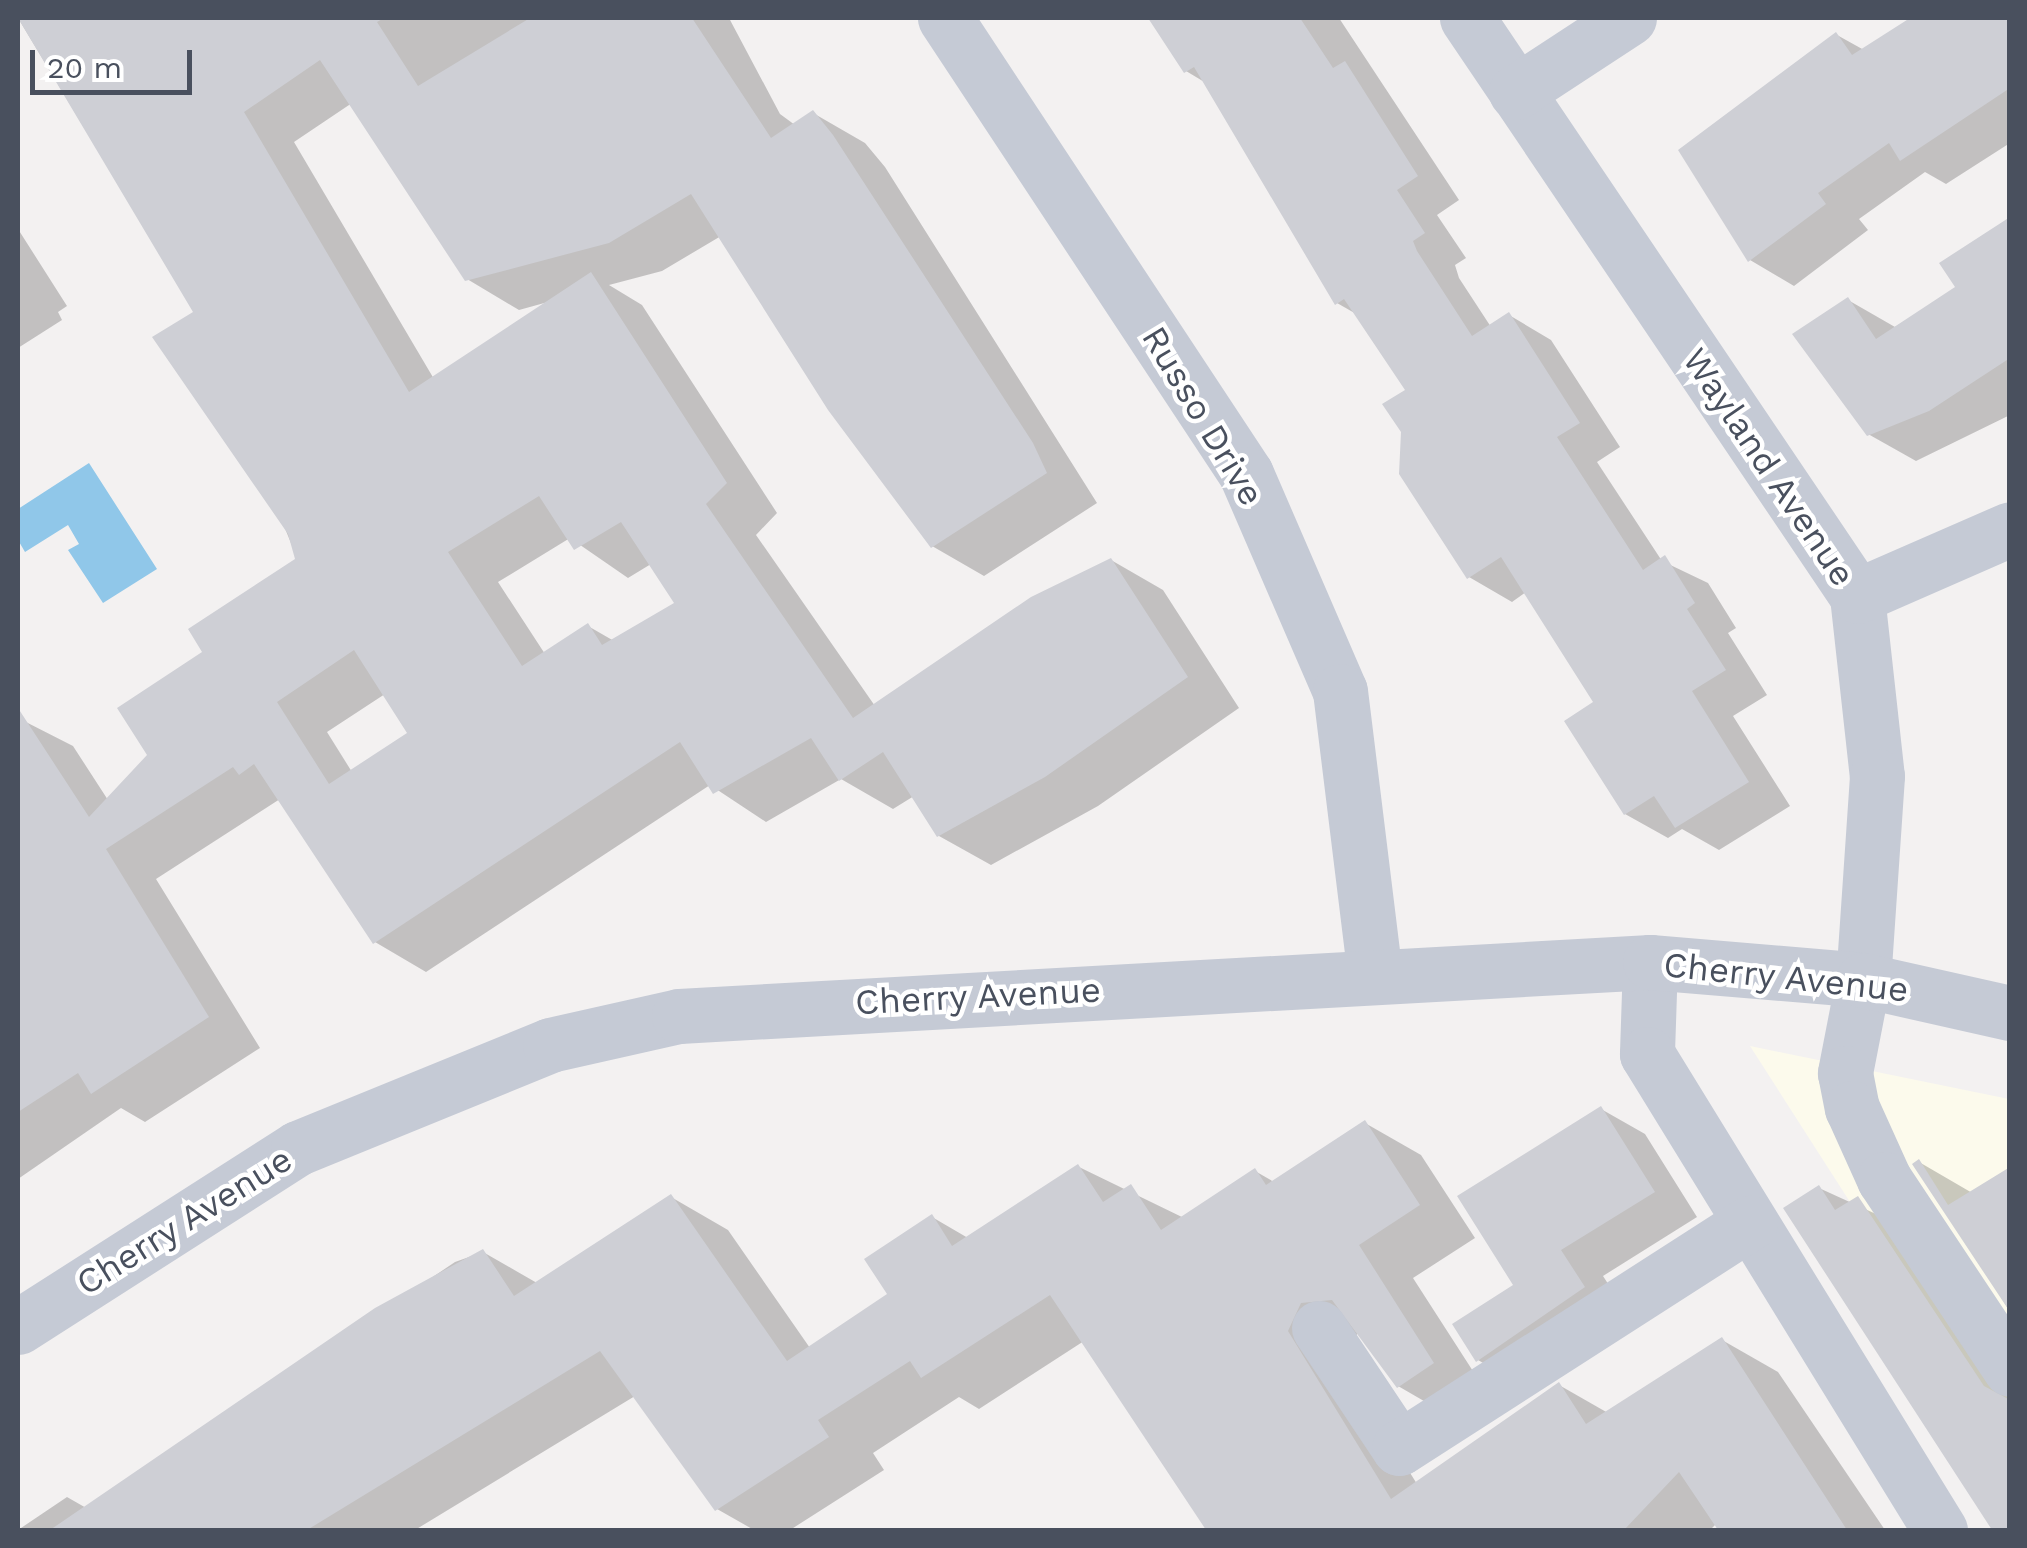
<!DOCTYPE html>
<html>
<head>
<meta charset="utf-8">
<style>
  body { margin:0 }
  #map { position:relative; width:2027px; height:1548px; overflow:hidden; background:#f3f1f1; font-family:"Work Sans",sans-serif }
  div>[style] { position:absolute }
  .commercial>* { inset:0; background:#fcfaec }
  .water>* { inset:0; background:#90c7e9 }
  .shadow>* { inset:0; background:#0003 }
  .building>* { inset:0; background:#cecfd5 }
  .minor>* { height:55px; margin:-27.5px; padding:0 27.5px; transform-origin:27.5px; border-radius:27.5px; background:#c5cad5 }
  span { translate:-50% -50%; white-space:nowrap; text-align:center; line-height:1.15; -webkit-text-stroke:9px #fff; paint-order:stroke }
  .street-label { font-size:35px; color:#49505e }
  .frame { position:absolute; inset:0; border:20px solid #49505e; pointer-events:none }
  .scale { position:absolute; left:30px; top:50px; width:162px; height:45px; box-sizing:border-box; border:5px solid #49505e; border-top:0; padding-left:12px; font-size:30px; line-height:35px; white-space:nowrap; color:#49505e; -webkit-text-stroke:8px #fff; paint-order:stroke }
</style>
</head>
<body>
<div id="map">
  <div class="commercial">
    <i style="clip-path:polygon(1750px 1046px,2009px 1099px,2009px 1450px)"></i>
  </div>
  <div class="water">
    <i style="clip-path:polygon(89px 463px,157px 569px,103px 603px,68px 550px,79px 544px,68px 525px,25px 552px,18px 540px,18px 509px)"></i>
  </div>
  <div class="shadow">
    <i style="clip-path:polygon(evenodd,18px 18px,729px 18px,780px 114px,795px 125px,813px 113px,865px 143px,885px 167px,1097px 503px,984px 576px,932px 546px,721px 236px,662px 271px,609px 285px,642px 305px,777px 513px,756px 535px,875px 706px,1111px 560px,1163px 590px,1239px 708px,1098px 806px,991px 865px,939px 836px,914px 796px,893px 809px,841px 779px,766px 822px,710px 785px,426px 972px,375px 942px,280px 799px,156px 879px,260px 1048px,145px 1122px,121px 1108px,18px 1179px,18px 718px,73px 746px,108px 800px,150px 755px,205px 653px,298px 560px,196px 313px,18px 18px,352px 103px,467px 279px,519px 310px,548px 302px,434px 379px,294px 142px,352px 103px,18px 18px,570px 538px,628px 578px,651px 564px,677px 604px,614px 641px,588px 626px,545px 654px,498px 582px,570px 538px,18px 18px,385px 694px,410px 734px,352px 772px,327px 732px,385px 694px)"></i>
    <i style="clip-path:polygon(1151px 18px,1339px 18px,1459px 200px,1437px 215px,1466px 258px,1455px 265px,1459px 278px,1491px 327px,1509px 315px,1551px 340px,1620px 447px,1597px 462px,1662px 561px,1708px 583px,1736px 628px,1728px 633px,1767px 695px,1733px 716px,1790px 806px,1719px 850px,1682px 829px,1668px 838px,1625px 814px,1596px 703px,1526px 592px,1512px 602px,1469px 577px,1408px 391px,1358px 315px,1337px 303px,1206px 83px,1186px 71px)"></i>
    <i style="clip-path:polygon(1915px 18px,2010px 18px,2010px 143px,1946px 184px,1925px 172px,1859px 219px,1868px 230px,1794px 286px,1750px 260px,1681px 151px,1837px 35px,1864px 50px)"></i>
    <i style="clip-path:polygon(2010px 224px,2010px 415px,1916px 461px,1868px 434px,1848px 300px,1895px 327px,1958px 288px)"></i>
    <i style="clip-path:polygon(18px 229px,67px 306px,58px 312px,62px 320px,18px 348px)"></i>
    <i style="clip-path:polygon(1601px 1109px,1645px 1134px,1697px 1217px,1603px 1276px,1627px 1313px,1521px 1385px,1478px 1360px)"></i>
    <i style="clip-path:polygon(1365px 1123px,1421px 1155px,1475px 1238px,1413px 1278px,1489px 1396px,1455px 1419px,1398px 1386px,1358px 1332px,1343px 1365px,1417px 1484px,1559px 1385px,1608px 1413px,1722px 1340px,1778px 1372px,1885px 1530px,1717px 1523px,1710px 1530px,1209px 1530px,1084px 1341px,979px 1409px,959px 1397px,873px 1453px,884px 1470px,790px 1530px,754px 1530px,717px 1509px,635px 1396px,415px 1530px,18px 1530px,67px 1497px,88px 1509px,455px 1262px,483px 1252px,537px 1283px,671px 1197px,728px 1230px,810px 1348px,891px 1295px,932px 1217px,968px 1238px,1079px 1167px,1184px 1218px,1255px 1171px,1274px 1182px)"></i>
    <i style="clip-path:polygon(1919px 1162px,1974px 1194px,2010px 1175px,2010px 1312px)"></i>
    <i style="clip-path:polygon(1819px 1188px,1911px 1230px,2010px 1372px,2010px 1530px,1995px 1530px,1787px 1209px)"></i>
  </div>
  <div class="building">
    <i style="clip-path:polygon(evenodd,18px 18px,384px 18px,377px 22px,418px 86px,530px 18px,692px 18px,771px 138px,813px 110px,833px 135px,1033px 443px,1047px 473px,931px 548px,828px 410px,691px 194px,609px 243px,465px 281px,320px 60px,244px 112px,409px 392px,591px 272px,727px 483px,706px 504px,853px 718px,1031px 597px,1111px 558px,1188px 677px,1045px 777px,937px 837px,883px 752px,839px 781px,811px 738px,713px 794px,680px 742px,373px 944px,254px 764px,239px 775px,233px 767px,106px 849px,209px 1017px,91px 1094px,78px 1073px,18px 1112px,18px 708px,89px 817px,147px 755px,117px 708px,202px 652px,188px 629px,295px 559px,288px 534px,152px 337px,193px 312px,18px 18px,539px 496px,574px 550px,621px 522px,674px 603px,602px 645px,588px 623px,522px 666px,448px 552px,539px 496px,18px 18px,354px 650px,407px 733px,329px 784px,277px 702px,354px 650px)"></i>
    <i style="clip-path:polygon(1148px 18px,1300px 18px,1333px 68px,1345px 61px,1418px 176px,1397px 190px,1425px 233px,1413px 241px,1417px 251px,1472px 336px,1509px 312px,1580px 423px,1557px 437px,1643px 570px,1665px 555px,1695px 603px,1687px 609px,1726px 670px,1692px 691px,1749px 782px,1675px 828px,1654px 796px,1624px 815px,1564px 721px,1593px 702px,1501px 557px,1467px 579px,1399px 474px,1401px 432px,1382px 404px,1405px 390px,1344px 299px,1335px 305px,1194px 67px,1184px 73px)"></i>
    <i style="clip-path:polygon(1910px 18px,2010px 18px,2010px 88px,1900px 161px,1889px 143px,1818px 193px,1826px 204px,1748px 262px,1678px 150px,1836px 32px,1852px 55px)"></i>
    <i style="clip-path:polygon(2010px 217px,2010px 358px,1929px 411px,1867px 436px,1792px 334px,1848px 297px,1876px 339px,1955px 287px,1939px 263px)"></i>
    <i style="clip-path:polygon(1601px 1106px,1655px 1192px,1561px 1250px,1585px 1287px,1476px 1362px,1452px 1324px,1513px 1285px,1457px 1196px)"></i>
    <i style="clip-path:polygon(1365px 1120px,1420px 1205px,1359px 1245px,1434px 1363px,1397px 1388px,1332px 1300px,1301px 1303px,1288px 1331px,1391px 1499px,1559px 1382px,1586px 1424px,1722px 1337px,1847px 1530px,1718px 1530px,1679px 1472px,1624px 1530px,1206px 1530px,1050px 1295px,921px 1378px,910px 1361px,818px 1420px,829px 1437px,715px 1511px,600px 1351px,307px 1530px,50px 1530px,375px 1308px,483px 1249px,514px 1296px,671px 1194px,787px 1361px,887px 1294px,864px 1259px,932px 1214px,952px 1246px,1078px 1164px,1103px 1202px,1131px 1184px,1161px 1230px,1255px 1168px,1266px 1185px)"></i>
    <i style="clip-path:polygon(1919px 1159px,1948px 1205px,2010px 1167px,2010px 1312px,1912px 1164px)"></i>
    <i style="clip-path:polygon(1819px 1185px,1835px 1210px,1858px 1196px,1984px 1386px,2010px 1400px,2010px 1530px,1992px 1530px,1783px 1208px)"></i>
  </div>
  <div class="minor">
    <i style="left:945px;top:18px;width:546px;rotate:56.57deg"></i>
    <i style="left:1246px;top:474px;width:236px;rotate:66.6deg"></i>
    <i style="left:1340px;top:691px;width:286px;rotate:83deg"></i>
    <i style="left:1467px;top:18px;width:697px;rotate:55.99deg"></i>
    <i style="left:1857px;top:596px;width:181px;rotate:83.7deg"></i>
    <i style="left:1877px;top:776px;width:204px;rotate:93.9deg"></i>
    <i style="left:1863px;top:980px;width:95px;rotate:101deg"></i>
    <i style="left:1845px;top:1073px;width:36px;rotate:79deg"></i>
    <i style="left:1852px;top:1108px;width:78px;rotate:65.7deg"></i>
    <i style="left:1884px;top:1179px;width:228px;rotate:56.4deg"></i>
    <i style="left:1516px;top:92px;width:135px;rotate:-33.2deg"></i>
    <i style="left:1857px;top:596px;width:167px;rotate:-23.6deg"></i>
    <i style="left:1650px;top:962px;width:92px;rotate:91.9deg"></i>
    <i style="left:1647px;top:1054px;width:559px;rotate:58.39deg"></i>
    <i style="left:18px;top:1327px;width:332px;rotate:-32.6deg"></i>
    <i style="left:298px;top:1148px;width:272px;rotate:-22.2deg"></i>
    <i style="left:550px;top:1045px;width:132px;rotate:-12.7deg"></i>
    <i style="left:679px;top:1016px;width:973px;rotate:-3.18deg"></i>
    <i style="left:1650px;top:962px;width:214px;rotate:4.8deg"></i>
    <i style="left:1863px;top:980px;width:151px;rotate:12.7deg"></i>
    <i style="left:1319px;top:1328px;width:144px;rotate:56.3deg"></i>
    <i style="left:1399px;top:1448px;width:417px;rotate:-32.7deg"></i>
  </div>
  <div class="street-label">
    <span style="left:1203px;top:416px;rotate:59deg">Russo Drive</span>
    <span style="left:1769px;top:467px;rotate:56deg">Wayland Avenue</span>
    <span style="left:1786px;top:977px;rotate:6deg">Cherry Avenue</span>
    <span style="left:978px;top:996px;rotate:-3deg">Cherry Avenue</span>
    <span style="left:184px;top:1221px;rotate:-32deg">Cherry Avenue</span>
  </div>
  <div class="frame"></div>
  <div class="scale">20 m</div>
</div>
</body>
</html>
